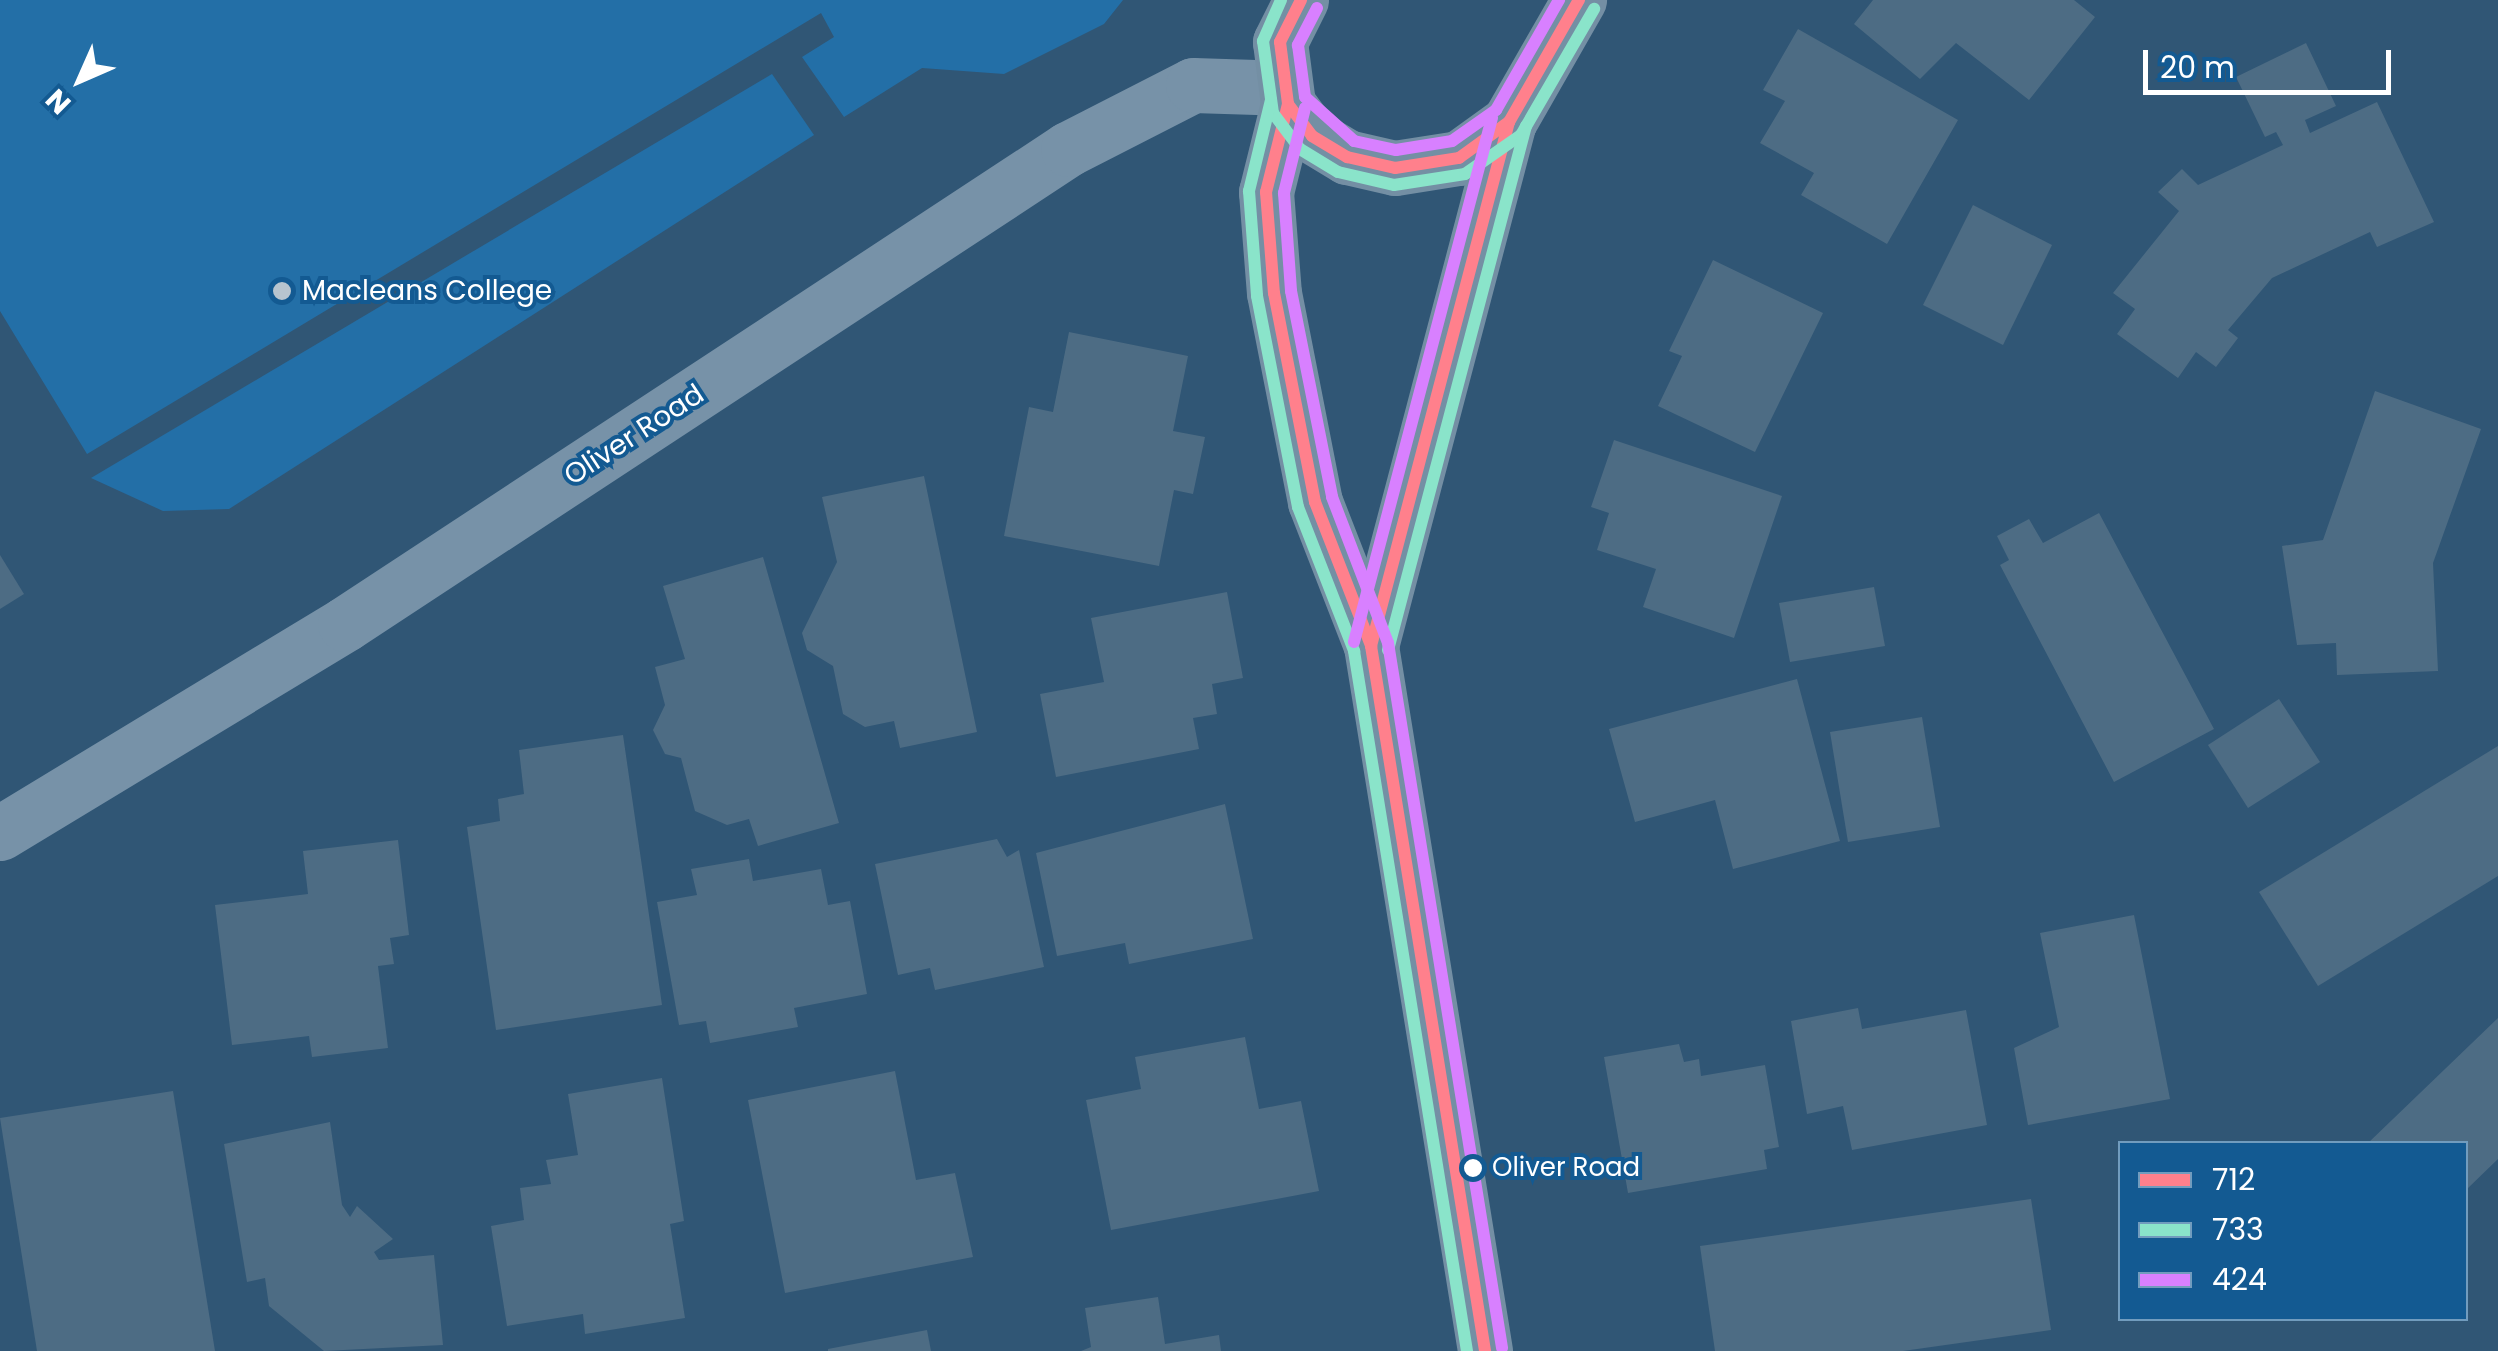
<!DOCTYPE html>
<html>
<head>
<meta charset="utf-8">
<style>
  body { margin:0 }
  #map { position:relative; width:2498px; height:1351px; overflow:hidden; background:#305675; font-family:Poppins,sans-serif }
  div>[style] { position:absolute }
  .green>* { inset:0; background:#236fa7 }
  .building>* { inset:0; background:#4d6c84 }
  .minor>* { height:55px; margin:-27.5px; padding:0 27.5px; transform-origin:27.5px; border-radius:27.5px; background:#7792a8 }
  .secondary>* { height:55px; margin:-27.5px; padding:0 27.5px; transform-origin:27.5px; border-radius:27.5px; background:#748fa4 }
  .bus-1>* { height:12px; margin:-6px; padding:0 6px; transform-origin:6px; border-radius:6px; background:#ff808c }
  .bus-2>* { height:12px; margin:-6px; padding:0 6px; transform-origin:6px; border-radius:6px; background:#8ae4ca }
  .bus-3>* { height:12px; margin:-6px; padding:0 6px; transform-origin:6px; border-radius:6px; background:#d880ff }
  .dots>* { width:28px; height:28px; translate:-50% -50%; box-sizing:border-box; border:5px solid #135a92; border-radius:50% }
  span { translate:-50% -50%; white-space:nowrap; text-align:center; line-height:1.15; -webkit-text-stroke:8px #135a92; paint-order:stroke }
  .bus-label { font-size:26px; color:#fff }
  .left { translate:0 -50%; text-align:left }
  .poi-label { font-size:28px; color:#fff }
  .street-label { font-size:28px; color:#fff }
  .legend { position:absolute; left:2118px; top:1141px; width:350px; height:180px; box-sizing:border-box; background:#135a92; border:2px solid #719cbe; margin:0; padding:12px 18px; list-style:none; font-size:30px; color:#fff }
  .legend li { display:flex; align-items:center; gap:20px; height:50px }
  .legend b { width:50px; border:2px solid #719cbe }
  .north { position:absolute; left:30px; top:30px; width:100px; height:100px; -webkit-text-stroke:8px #135a92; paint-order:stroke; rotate:225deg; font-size:28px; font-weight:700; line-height:40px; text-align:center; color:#fff }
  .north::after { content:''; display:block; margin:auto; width:35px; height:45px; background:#fff; clip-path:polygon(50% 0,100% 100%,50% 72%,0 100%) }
  .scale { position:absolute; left:2143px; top:50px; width:248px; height:45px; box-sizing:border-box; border:5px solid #fff; border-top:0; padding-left:12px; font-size:30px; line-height:35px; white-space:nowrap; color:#fff; -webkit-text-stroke:8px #135a92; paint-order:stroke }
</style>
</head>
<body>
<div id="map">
  <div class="green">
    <i style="clip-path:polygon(0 0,1123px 0,1104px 24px,1004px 74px,922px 68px,844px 117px,802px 57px,834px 37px,821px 13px,87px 454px,0 311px)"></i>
    <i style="clip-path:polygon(772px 74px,814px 135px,229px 509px,163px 511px,91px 478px)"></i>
  </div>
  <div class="building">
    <i style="clip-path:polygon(1873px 0,2074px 0,2095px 17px,2029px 100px,1956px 43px,1920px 79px,1854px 24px)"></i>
    <i style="clip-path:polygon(1798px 29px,1958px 120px,1887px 244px,1801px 195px,1814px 173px,1760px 143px,1785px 101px,1763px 90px)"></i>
    <i style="clip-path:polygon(2306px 43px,2336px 106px,2305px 120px,2310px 133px,2377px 102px,2434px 222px,2377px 247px,2370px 232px,2272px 278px,2228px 330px,2238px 338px,2216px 367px,2196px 352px,2178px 378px,2117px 334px,2135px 309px,2113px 293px,2179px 211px,2158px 192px,2182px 169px,2198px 185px,2283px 145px,2276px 132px,2265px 137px,2236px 77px)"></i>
    <i style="clip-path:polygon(1973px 205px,2052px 245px,2003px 345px,1923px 305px)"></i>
    <i style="clip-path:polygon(1713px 260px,1823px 313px,1755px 452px,1658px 406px,1682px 356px,1669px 351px)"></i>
    <i style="clip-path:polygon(1069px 332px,1188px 356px,1173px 431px,1205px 437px,1193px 494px,1174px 490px,1159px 566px,1004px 536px,1029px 407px,1053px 412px)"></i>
    <i style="clip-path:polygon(2375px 391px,2481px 429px,2433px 563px,2438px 671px,2337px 675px,2336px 643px,2297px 645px,2282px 546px,2323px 540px)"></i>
    <i style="clip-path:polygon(1614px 440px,1782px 496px,1734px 638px,1643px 607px,1656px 569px,1597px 550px,1609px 513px,1591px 507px)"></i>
    <i style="clip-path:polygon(924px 476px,977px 732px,900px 748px,894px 721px,865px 727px,843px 714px,833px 666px,807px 650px,802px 633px,837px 562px,822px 497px)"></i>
    <i style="clip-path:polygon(2099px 513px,2214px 729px,2114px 782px,2000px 565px,2009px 560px,1997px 536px,2029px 519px,2043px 543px)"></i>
    <i style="clip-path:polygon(0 555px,24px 594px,0 609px)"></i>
    <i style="clip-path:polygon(763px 557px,839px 823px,758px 846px,749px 819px,727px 825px,695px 811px,681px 758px,665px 754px,653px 730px,665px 705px,655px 667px,685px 659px,663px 586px)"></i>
    <i style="clip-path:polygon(1874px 587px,1885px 646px,1790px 662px,1779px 603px)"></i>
    <i style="clip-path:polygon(1227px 592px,1243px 678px,1212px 684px,1217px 714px,1193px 718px,1199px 749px,1056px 777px,1040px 694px,1104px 682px,1091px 618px)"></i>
    <i style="clip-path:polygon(1797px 679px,1840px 841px,1733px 869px,1715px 800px,1635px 822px,1609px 729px)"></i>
    <i style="clip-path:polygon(2279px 699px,2320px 762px,2248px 808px,2208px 745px)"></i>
    <i style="clip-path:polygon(1922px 717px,1940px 827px,1848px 842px,1830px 732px)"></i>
    <i style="clip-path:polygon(623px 735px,662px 1005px,496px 1030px,467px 827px,500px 821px,498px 799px,524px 794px,519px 750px)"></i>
    <i style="clip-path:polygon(2498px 746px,2498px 876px,2318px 986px,2259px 892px)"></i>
    <i style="clip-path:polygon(1225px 804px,1253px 939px,1129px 964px,1125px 943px,1057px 956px,1036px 853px)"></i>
    <i style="clip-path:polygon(997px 839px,1007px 857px,1019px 850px,1044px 967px,935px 990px,930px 968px,898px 975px,875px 864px)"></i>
    <i style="clip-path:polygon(398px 840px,409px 935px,390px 938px,394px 964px,378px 966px,388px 1048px,312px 1057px,309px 1036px,232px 1045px,215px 905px,308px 894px,303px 851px)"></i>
    <i style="clip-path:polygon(749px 859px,753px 881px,821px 869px,828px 905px,850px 901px,867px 994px,794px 1008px,798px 1027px,710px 1043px,706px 1021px,679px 1025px,657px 902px,697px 895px,691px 869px)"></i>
    <i style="clip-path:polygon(2134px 915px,2170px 1099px,2028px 1125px,2014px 1048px,2059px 1027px,2040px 933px)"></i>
    <i style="clip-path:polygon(1858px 1008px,1862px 1029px,1966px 1010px,1987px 1125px,1852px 1150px,1843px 1106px,1807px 1114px,1791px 1021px)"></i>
    <i style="clip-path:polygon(2498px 1018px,2498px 1159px,2466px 1190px,2466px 1144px,2367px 1144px)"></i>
    <i style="clip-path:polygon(1245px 1037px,1259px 1109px,1301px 1101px,1319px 1191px,1111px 1230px,1086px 1100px,1141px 1089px,1135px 1057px)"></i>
    <i style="clip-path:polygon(1679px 1044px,1684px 1062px,1699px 1059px,1701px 1076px,1765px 1065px,1779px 1147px,1764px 1150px,1767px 1169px,1628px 1193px,1604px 1057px)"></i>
    <i style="clip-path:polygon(895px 1071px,916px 1180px,955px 1173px,973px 1257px,785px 1293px,748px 1100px)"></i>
    <i style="clip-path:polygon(662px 1078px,684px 1221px,670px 1224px,685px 1318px,585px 1334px,583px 1314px,507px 1326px,491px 1226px,524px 1220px,520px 1188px,551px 1184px,546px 1160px,578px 1155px,568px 1094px)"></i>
    <i style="clip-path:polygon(173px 1091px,215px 1351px,37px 1351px,0 1118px)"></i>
    <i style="clip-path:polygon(330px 1122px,342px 1205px,350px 1217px,357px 1206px,393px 1239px,374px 1252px,379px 1260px,434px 1255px,443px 1345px,324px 1351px,269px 1306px,265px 1278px,247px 1282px,224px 1144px)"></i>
    <i style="clip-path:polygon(2031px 1199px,2051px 1330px,1903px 1351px,1715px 1351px,1700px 1246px)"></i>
    <i style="clip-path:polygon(1158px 1297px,1165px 1344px,1219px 1335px,1221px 1351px,1081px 1351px,1091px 1347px,1085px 1308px)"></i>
    <i style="clip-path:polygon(927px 1330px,931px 1351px,828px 1351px,828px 1349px)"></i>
  </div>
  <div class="minor">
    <i style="left:0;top:833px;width:403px;rotate:-31.2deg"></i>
    <i style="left:345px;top:624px;width:865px;rotate:-33.3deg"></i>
    <i style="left:1068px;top:149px;width:140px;rotate:-27.1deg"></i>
    <i style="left:1193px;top:85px;width:89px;rotate:1.9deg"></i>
  </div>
  <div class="secondary">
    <i style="left:1301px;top:0;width:47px;rotate:116.6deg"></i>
    <i style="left:1280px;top:42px;width:63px;rotate:82.6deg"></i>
    <i style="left:1288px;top:104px;width:40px;rotate:53deg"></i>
    <i style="left:1312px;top:136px;width:41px;rotate:31deg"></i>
    <i style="left:1347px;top:157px;width:49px;rotate:12.9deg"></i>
    <i style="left:1395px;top:168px;width:65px;rotate:-8.9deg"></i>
    <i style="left:1459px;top:158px;width:62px;rotate:-35.8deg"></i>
    <i style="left:1509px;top:122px;width:141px;rotate:-60.2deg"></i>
    <i style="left:1288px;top:104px;width:91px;rotate:104deg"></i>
    <i style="left:1266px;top:192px;width:101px;rotate:85.5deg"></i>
    <i style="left:1274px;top:293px;width:213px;rotate:78.9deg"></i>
    <i style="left:1315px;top:502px;width:155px;rotate:68.7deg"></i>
    <i style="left:1371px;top:646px;width:714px;rotate:80.81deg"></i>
    <i style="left:1371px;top:646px;width:542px;rotate:-75.25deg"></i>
  </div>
  <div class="bus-1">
    <i style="left:1301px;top:0;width:47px;rotate:116.6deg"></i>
    <i style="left:1280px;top:42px;width:63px;rotate:82.6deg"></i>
    <i style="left:1288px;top:104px;width:40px;rotate:53deg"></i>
    <i style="left:1312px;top:136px;width:41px;rotate:31deg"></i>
    <i style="left:1347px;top:157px;width:49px;rotate:12.9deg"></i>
    <i style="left:1395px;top:168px;width:65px;rotate:-8.9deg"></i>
    <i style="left:1459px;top:158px;width:62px;rotate:-35.8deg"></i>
    <i style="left:1509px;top:122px;width:141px;rotate:-60.2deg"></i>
    <i style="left:1288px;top:104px;width:91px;rotate:104deg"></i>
    <i style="left:1266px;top:192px;width:101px;rotate:85.5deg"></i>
    <i style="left:1274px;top:293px;width:213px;rotate:78.9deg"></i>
    <i style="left:1315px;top:502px;width:155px;rotate:68.7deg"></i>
    <i style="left:1371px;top:646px;width:714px;rotate:80.81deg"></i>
    <i style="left:1371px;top:646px;width:542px;rotate:-75.25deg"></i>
  </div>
  <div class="bus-2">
    <i style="left:1281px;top:0;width:45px;rotate:113.7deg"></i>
    <i style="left:1263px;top:41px;width:73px;rotate:82.1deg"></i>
    <i style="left:1273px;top:113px;width:45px;rotate:53.1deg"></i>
    <i style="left:1300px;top:149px;width:44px;rotate:31.2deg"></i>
    <i style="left:1338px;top:172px;width:57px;rotate:13.1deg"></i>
    <i style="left:1394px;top:185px;width:72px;rotate:-8.8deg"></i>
    <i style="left:1465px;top:174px;width:68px;rotate:-34.9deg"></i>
    <i style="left:1521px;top:135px;width:146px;rotate:-59.9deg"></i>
    <i style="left:1271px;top:100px;width:94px;rotate:103.6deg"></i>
    <i style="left:1249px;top:191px;width:105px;rotate:85.6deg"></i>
    <i style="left:1257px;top:296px;width:215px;rotate:79deg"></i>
    <i style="left:1298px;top:507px;width:155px;rotate:68.7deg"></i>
    <i style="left:1354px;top:651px;width:709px;rotate:80.83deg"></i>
    <i style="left:1388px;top:650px;width:542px;rotate:-75.25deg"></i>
  </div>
  <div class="bus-3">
    <i style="left:1317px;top:8px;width:42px;rotate:117.2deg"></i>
    <i style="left:1298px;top:45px;width:52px;rotate:82.3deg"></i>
    <i style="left:1305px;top:97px;width:66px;rotate:41.9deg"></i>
    <i style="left:1354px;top:141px;width:43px;rotate:12.1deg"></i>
    <i style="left:1396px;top:150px;width:57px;rotate:-9.1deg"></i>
    <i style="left:1452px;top:141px;width:54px;rotate:-35.2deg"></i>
    <i style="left:1496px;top:110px;width:127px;rotate:-60.2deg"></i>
    <i style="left:1305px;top:108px;width:88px;rotate:103.9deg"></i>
    <i style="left:1284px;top:193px;width:98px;rotate:85.9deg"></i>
    <i style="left:1291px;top:291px;width:210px;rotate:78.7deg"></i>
    <i style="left:1332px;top:497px;width:156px;rotate:69deg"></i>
    <i style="left:1388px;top:643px;width:714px;rotate:80.81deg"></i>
    <i style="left:1354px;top:642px;width:542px;rotate:-75.25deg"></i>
  </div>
  <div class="dots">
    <i style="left:282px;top:291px;background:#b7c4cf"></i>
    <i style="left:1473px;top:1168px;background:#fff"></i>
  </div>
  <div class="bus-label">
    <span class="left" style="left:1492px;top:1168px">Oliver Road</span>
  </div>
  <div class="poi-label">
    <span class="left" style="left:302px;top:291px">Macleans College</span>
  </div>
  <div class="street-label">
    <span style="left:634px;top:435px;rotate:-33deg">Oliver Road</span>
  </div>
  <ul class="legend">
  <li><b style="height:12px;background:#ff808c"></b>712</li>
  <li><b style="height:12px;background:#8ae4ca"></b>733</li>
  <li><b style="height:12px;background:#d880ff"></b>424</li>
  </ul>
  <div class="north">N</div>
  <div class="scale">20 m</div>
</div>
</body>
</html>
